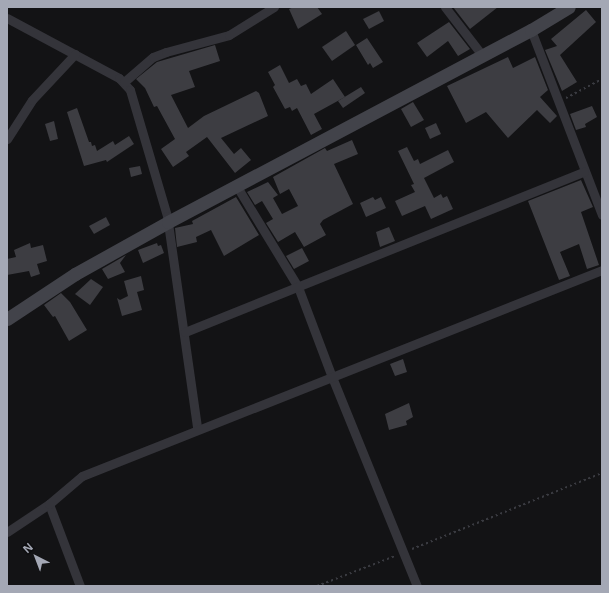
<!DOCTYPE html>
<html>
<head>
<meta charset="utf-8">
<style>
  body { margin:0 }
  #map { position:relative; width:609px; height:593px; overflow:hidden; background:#131315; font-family:"Noto Sans",sans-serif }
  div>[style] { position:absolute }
  .building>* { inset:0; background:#3d3d42 }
  .path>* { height:2px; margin-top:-1px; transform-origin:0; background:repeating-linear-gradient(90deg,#3a3b41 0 2px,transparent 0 5px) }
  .street>* { height:9px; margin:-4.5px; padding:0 4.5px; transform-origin:4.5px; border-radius:4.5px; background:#34343a }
  .secondary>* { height:13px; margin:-6.5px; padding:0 6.5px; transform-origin:6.5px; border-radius:6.5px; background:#42434a }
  span { translate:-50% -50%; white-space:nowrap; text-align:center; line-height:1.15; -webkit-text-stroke:4px #0e0e10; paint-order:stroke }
  .frame { position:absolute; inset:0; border:8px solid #a4a8b5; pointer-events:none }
  .north { position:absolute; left:16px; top:537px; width:40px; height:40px; -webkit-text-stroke:3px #0e0e10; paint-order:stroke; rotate:318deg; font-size:11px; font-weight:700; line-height:16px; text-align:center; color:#a4a8b5 }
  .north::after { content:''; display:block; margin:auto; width:14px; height:18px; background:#a4a8b5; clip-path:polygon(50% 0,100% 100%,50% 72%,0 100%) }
</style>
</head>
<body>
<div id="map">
  <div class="building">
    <i style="clip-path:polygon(294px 7px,317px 7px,322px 14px,298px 29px,289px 9px)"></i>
    <i style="clip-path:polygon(453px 7px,498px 7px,470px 29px)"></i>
    <i style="clip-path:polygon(586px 10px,596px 22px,560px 55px,577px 82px,562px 91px,545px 50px,557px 46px,551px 39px)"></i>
    <i style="clip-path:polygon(379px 11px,384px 21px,369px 29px,363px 19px)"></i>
    <i style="clip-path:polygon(449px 22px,470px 49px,458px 56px,448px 41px,427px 57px,417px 43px)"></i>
    <i style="clip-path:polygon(346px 31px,355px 45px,332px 61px,322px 47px)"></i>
    <i style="clip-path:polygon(367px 38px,383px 62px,373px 68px,370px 63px,368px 65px,356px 45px)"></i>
    <i style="clip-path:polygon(215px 45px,220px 61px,189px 71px,195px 87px,171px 95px,188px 128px,204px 116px,256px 91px,259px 93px,268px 116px,221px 138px,234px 154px,241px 148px,251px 160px,235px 173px,207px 137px,186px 152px,189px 156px,173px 167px,161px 149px,175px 139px,157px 106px,154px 107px,145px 88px,136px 79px,157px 62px)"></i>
    <i style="clip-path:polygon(508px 57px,513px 68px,535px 57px,548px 90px,540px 97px,557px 116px,550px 123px,537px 110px,508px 138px,486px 112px,466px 123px,447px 86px)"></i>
    <i style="clip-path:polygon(280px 65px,289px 83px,297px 79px,301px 86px,306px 84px,311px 94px,333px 79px,345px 97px,314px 114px,322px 129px,311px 135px,297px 108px,292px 111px,290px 107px,285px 109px,273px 87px,275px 85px,268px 72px)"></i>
    <i style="clip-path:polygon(361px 87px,365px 93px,343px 108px,338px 101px)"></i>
    <i style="clip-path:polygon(413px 102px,424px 120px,411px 127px,401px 109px)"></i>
    <i style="clip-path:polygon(592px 106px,597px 117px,585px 124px,586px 127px,576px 130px,570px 114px)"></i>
    <i style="clip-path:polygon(77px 108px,89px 142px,91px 142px,92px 146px,95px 145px,97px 151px,113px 141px,115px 145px,129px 136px,134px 144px,107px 162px,106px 160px,84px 166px,67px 112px)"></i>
    <i style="clip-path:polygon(54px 121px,58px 139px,50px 141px,45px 124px)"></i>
    <i style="clip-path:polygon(436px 123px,441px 134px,430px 139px,425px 128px)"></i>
    <i style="clip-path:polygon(352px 140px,358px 154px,334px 164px,353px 204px,323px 220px,320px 224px,326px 235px,304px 247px,295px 232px,278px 242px,266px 223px,273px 219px,262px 201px,255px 205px,247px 192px,268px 182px,278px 195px,273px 198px,282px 214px,298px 206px,289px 189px,280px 194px,273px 177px,325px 148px,327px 151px)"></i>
    <i style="clip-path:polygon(407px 147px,414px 161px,418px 159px,420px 164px,448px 150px,454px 162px,424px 178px,434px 198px,441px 194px,443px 198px,447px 196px,453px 209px,431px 219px,425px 206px,402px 216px,395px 201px,415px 192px,411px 185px,414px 184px,398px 151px)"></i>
    <i style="clip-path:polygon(140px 166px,142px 174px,131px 177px,129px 168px)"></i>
    <i style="clip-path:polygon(581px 180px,593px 207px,581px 212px,599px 265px,587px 269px,579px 244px,560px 252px,570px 276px,559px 280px,528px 201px)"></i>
    <i style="clip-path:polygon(236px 197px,259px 235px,224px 256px,211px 230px,196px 237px,197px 242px,177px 247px,175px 228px,193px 224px,192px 221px)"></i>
    <i style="clip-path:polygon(373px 197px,375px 200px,381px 197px,386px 208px,366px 217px,360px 203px)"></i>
    <i style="clip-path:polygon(106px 217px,110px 225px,94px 234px,89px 226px)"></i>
    <i style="clip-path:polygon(389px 227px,395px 241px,380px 247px,376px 232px)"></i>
    <i style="clip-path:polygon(30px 243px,31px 248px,43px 245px,47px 261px,37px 264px,40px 274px,31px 277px,29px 271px,7px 275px,7px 259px,16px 257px,14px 250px)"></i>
    <i style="clip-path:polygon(157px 243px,158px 246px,161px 245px,164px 253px,143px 263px,138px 250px)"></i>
    <i style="clip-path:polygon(302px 248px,309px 261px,294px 269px,286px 256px)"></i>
    <i style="clip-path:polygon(126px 255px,120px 263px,125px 272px,108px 279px,102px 269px)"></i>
    <i style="clip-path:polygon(141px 276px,144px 290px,137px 292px,142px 310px,122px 316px,117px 298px,120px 300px,128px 296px,124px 281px)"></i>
    <i style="clip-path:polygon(91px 279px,103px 287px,90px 305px,75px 294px)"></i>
    <i style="clip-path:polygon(61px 293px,70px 302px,87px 330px,69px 341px,55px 316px,53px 317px,44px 305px)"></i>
    <i style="clip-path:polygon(403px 359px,407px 372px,395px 376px,390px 364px)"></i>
    <i style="clip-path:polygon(409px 403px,413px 417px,406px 421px,407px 425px,389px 430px,385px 414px)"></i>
  </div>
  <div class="path">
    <i style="left:566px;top:98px;width:41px;rotate:-27.8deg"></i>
    <i style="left:412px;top:549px;width:205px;rotate:-21.8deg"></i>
    <i style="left:317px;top:586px;width:84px;rotate:-21deg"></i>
  </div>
  <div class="street">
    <i style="left:445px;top:7px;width:61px;rotate:52.4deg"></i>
    <i style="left:7px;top:18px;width:127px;rotate:28.2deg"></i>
    <i style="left:119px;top:78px;width:16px;rotate:47deg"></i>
    <i style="left:130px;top:90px;width:131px;rotate:73.6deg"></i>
    <i style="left:167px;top:216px;width:214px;rotate:81.9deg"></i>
    <i style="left:531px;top:30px;width:198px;rotate:69deg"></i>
    <i style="left:124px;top:82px;width:38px;rotate:-41deg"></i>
    <i style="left:153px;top:57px;width:14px;rotate:-21deg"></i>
    <i style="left:166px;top:52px;width:65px;rotate:-15.1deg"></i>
    <i style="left:229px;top:35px;width:53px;rotate:-31.9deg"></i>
    <i style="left:7px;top:139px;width:46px;rotate:-57.3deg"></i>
    <i style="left:32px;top:100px;width:63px;rotate:-46.9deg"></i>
    <i style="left:236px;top:185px;width:119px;rotate:58.7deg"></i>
    <i style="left:298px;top:287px;width:96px;rotate:69.3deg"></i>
    <i style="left:332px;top:377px;width:226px;rotate:67.9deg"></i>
    <i style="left:185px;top:332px;width:430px;rotate:-21.9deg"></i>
    <i style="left:49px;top:504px;width:88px;rotate:69.3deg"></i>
    <i style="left:7px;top:532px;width:50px;rotate:-33.7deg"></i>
    <i style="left:49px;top:504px;width:43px;rotate:-40.3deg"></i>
    <i style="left:82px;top:476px;width:559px;rotate:-21.61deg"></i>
  </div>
  <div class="secondary">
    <i style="left:7px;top:319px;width:82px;rotate:-33.5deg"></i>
    <i style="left:75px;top:274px;width:107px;rotate:-29.2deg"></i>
    <i style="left:168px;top:222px;width:411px;rotate:-27.9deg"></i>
    <i style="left:531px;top:30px;width:44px;rotate:-31.2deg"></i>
  </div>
  <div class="frame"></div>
  <div class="north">N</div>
</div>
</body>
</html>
